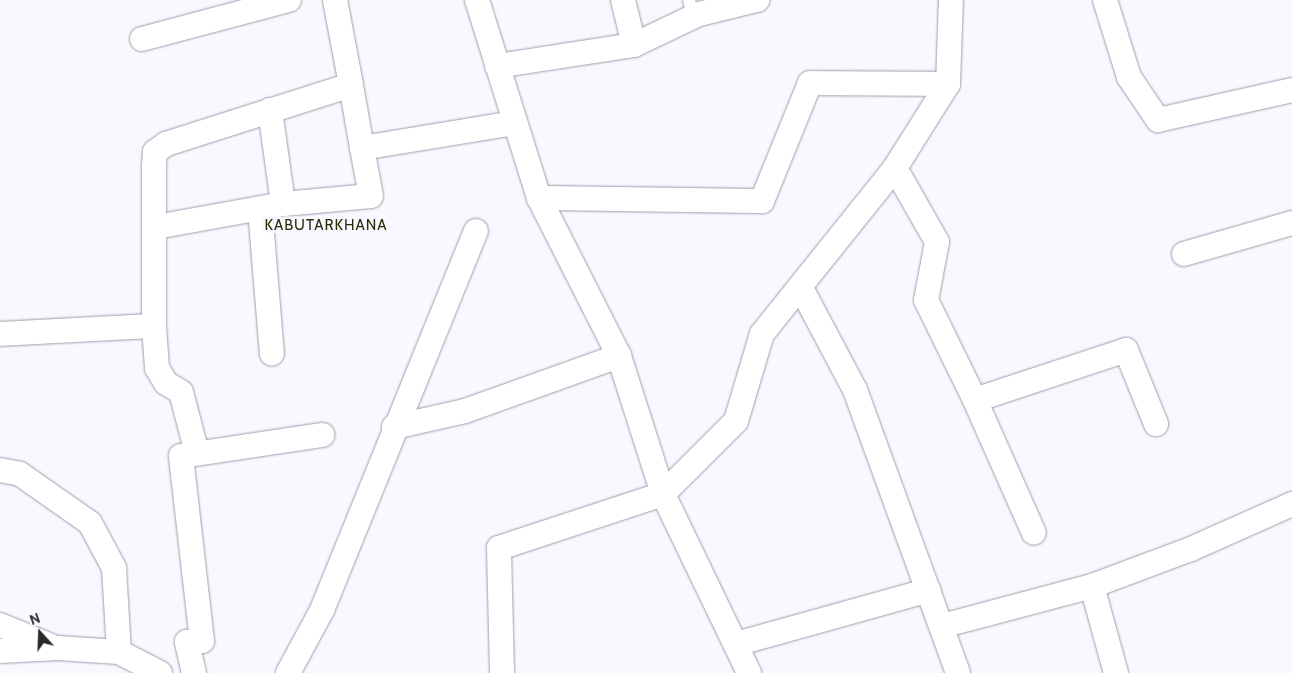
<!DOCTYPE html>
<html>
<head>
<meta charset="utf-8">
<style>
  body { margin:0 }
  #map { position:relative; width:1292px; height:673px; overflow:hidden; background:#f9f8ff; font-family:Cabin,sans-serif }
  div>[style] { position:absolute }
  .roads { filter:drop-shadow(0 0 1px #9e9dab) drop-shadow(0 0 1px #9e9dab) }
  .lane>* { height:12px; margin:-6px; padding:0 6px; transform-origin:6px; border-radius:6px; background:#fff }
  .street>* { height:24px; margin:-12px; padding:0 12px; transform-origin:12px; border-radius:12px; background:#fff }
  span { translate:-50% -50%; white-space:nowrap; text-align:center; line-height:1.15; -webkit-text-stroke:5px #f9f8ff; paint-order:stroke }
  .neighbourhood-label { font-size:15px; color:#262d05; letter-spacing:1px }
  .north { position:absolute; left:15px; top:608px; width:50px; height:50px; -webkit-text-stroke:4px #f9f8ff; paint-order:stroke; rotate:340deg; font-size:14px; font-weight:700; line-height:20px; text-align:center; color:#28282d }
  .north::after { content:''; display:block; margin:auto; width:18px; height:22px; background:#28282d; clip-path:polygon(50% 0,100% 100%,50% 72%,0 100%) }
</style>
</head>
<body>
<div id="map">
  <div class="roads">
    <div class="lane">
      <i style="left:689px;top:0;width:8px;rotate:76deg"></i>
    </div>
    <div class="street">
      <i style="left:335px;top:0;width:86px;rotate:79.3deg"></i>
      <i style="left:477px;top:0;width:207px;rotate:72.6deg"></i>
      <i style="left:539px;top:198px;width:177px;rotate:63.1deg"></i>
      <i style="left:619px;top:356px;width:145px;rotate:72.3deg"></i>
      <i style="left:663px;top:494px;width:199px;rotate:64.3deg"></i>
      <i style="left:623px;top:0;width:46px;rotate:76.3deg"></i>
      <i style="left:1105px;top:0;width:81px;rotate:72.7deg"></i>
      <i style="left:1129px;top:77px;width:52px;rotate:56deg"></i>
      <i style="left:1158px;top:120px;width:137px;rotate:-12.6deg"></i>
      <i style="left:142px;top:39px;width:152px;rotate:-14.9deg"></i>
      <i style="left:497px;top:66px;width:139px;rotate:-8.7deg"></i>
      <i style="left:634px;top:45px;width:72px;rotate:-25.5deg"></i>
      <i style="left:699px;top:14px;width:60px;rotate:-13.6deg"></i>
      <i style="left:270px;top:110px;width:95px;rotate:82.1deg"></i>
      <i style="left:895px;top:168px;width:85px;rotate:60.4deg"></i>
      <i style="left:937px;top:242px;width:59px;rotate:100.7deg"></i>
      <i style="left:926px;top:300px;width:111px;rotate:63.9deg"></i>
      <i style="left:975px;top:400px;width:145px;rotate:66.1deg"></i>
      <i style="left:539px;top:198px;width:223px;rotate:0.8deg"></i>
      <i style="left:762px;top:201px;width:127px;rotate:-67.9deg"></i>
      <i style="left:810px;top:83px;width:138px;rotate:0.4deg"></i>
      <i style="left:260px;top:209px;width:145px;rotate:85.3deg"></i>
      <i style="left:156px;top:227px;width:129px;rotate:-10.3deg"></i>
      <i style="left:283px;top:204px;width:88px;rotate:-5.2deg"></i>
      <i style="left:371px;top:196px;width:49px;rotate:-100.6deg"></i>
      <i style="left:1184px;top:254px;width:112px;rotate:-16deg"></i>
      <i style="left:801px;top:288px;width:115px;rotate:62.1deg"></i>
      <i style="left:855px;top:390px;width:301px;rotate:70deg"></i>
      <i style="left:154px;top:326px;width:42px;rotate:85.9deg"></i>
      <i style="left:157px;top:368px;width:17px;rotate:59deg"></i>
      <i style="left:166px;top:383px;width:17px;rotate:31deg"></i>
      <i style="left:181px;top:392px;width:63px;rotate:75.3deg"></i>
      <i style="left:0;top:334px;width:154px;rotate:-3deg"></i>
      <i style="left:154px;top:326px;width:160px;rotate:-90deg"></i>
      <i style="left:154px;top:166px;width:14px;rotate:-86deg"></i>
      <i style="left:155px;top:152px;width:14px;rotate:-36deg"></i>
      <i style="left:166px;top:144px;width:194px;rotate:-17.7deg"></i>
      <i style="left:351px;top:85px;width:64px;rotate:80.1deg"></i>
      <i style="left:362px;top:148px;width:155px;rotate:-9.3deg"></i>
      <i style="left:975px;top:400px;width:159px;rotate:-18.3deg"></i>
      <i style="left:1126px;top:350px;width:80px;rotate:67.9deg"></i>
      <i style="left:394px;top:427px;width:73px;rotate:-12.7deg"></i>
      <i style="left:465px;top:411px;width:164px;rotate:-19.7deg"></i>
      <i style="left:0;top:470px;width:20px;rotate:11deg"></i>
      <i style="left:20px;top:474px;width:85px;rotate:35deg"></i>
      <i style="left:90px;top:523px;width:51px;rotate:61.9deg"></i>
      <i style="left:114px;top:568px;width:84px;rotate:86.6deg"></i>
      <i style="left:1092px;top:586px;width:90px;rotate:74.6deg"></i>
      <i style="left:0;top:625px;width:53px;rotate:22.2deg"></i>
      <i style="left:942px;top:626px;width:155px;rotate:-14.9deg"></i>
      <i style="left:1092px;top:586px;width:106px;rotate:-20.5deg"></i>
      <i style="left:1191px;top:549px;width:111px;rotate:-24deg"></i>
      <i style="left:736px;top:644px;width:200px;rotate:-15.6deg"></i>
      <i style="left:0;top:651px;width:58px;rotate:-3deg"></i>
      <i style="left:58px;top:648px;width:61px;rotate:3.8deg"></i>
      <i style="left:119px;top:652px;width:46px;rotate:27.1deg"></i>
      <i style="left:194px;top:673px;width:32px;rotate:-103deg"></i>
      <i style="left:187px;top:642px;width:15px;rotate:-4deg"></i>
      <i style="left:202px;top:641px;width:186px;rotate:-96.5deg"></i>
      <i style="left:181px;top:456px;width:143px;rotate:-8.5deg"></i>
      <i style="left:288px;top:673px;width:72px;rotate:-61.6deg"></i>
      <i style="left:322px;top:610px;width:409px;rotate:-67.9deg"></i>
      <i style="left:502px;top:673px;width:125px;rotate:-91.4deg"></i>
      <i style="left:499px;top:548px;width:173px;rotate:-18.2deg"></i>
      <i style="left:663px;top:494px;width:103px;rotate:-45deg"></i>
      <i style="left:736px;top:421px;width:91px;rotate:-73.4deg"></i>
      <i style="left:762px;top:334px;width:213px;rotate:-51.3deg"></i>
      <i style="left:895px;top:168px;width:99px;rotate:-57.8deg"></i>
      <i style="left:948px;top:84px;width:84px;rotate:-88deg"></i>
    </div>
  </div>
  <div class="neighbourhood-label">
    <span style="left:326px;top:226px">KABUTARKHANA</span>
  </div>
  <div class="north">N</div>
</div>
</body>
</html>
